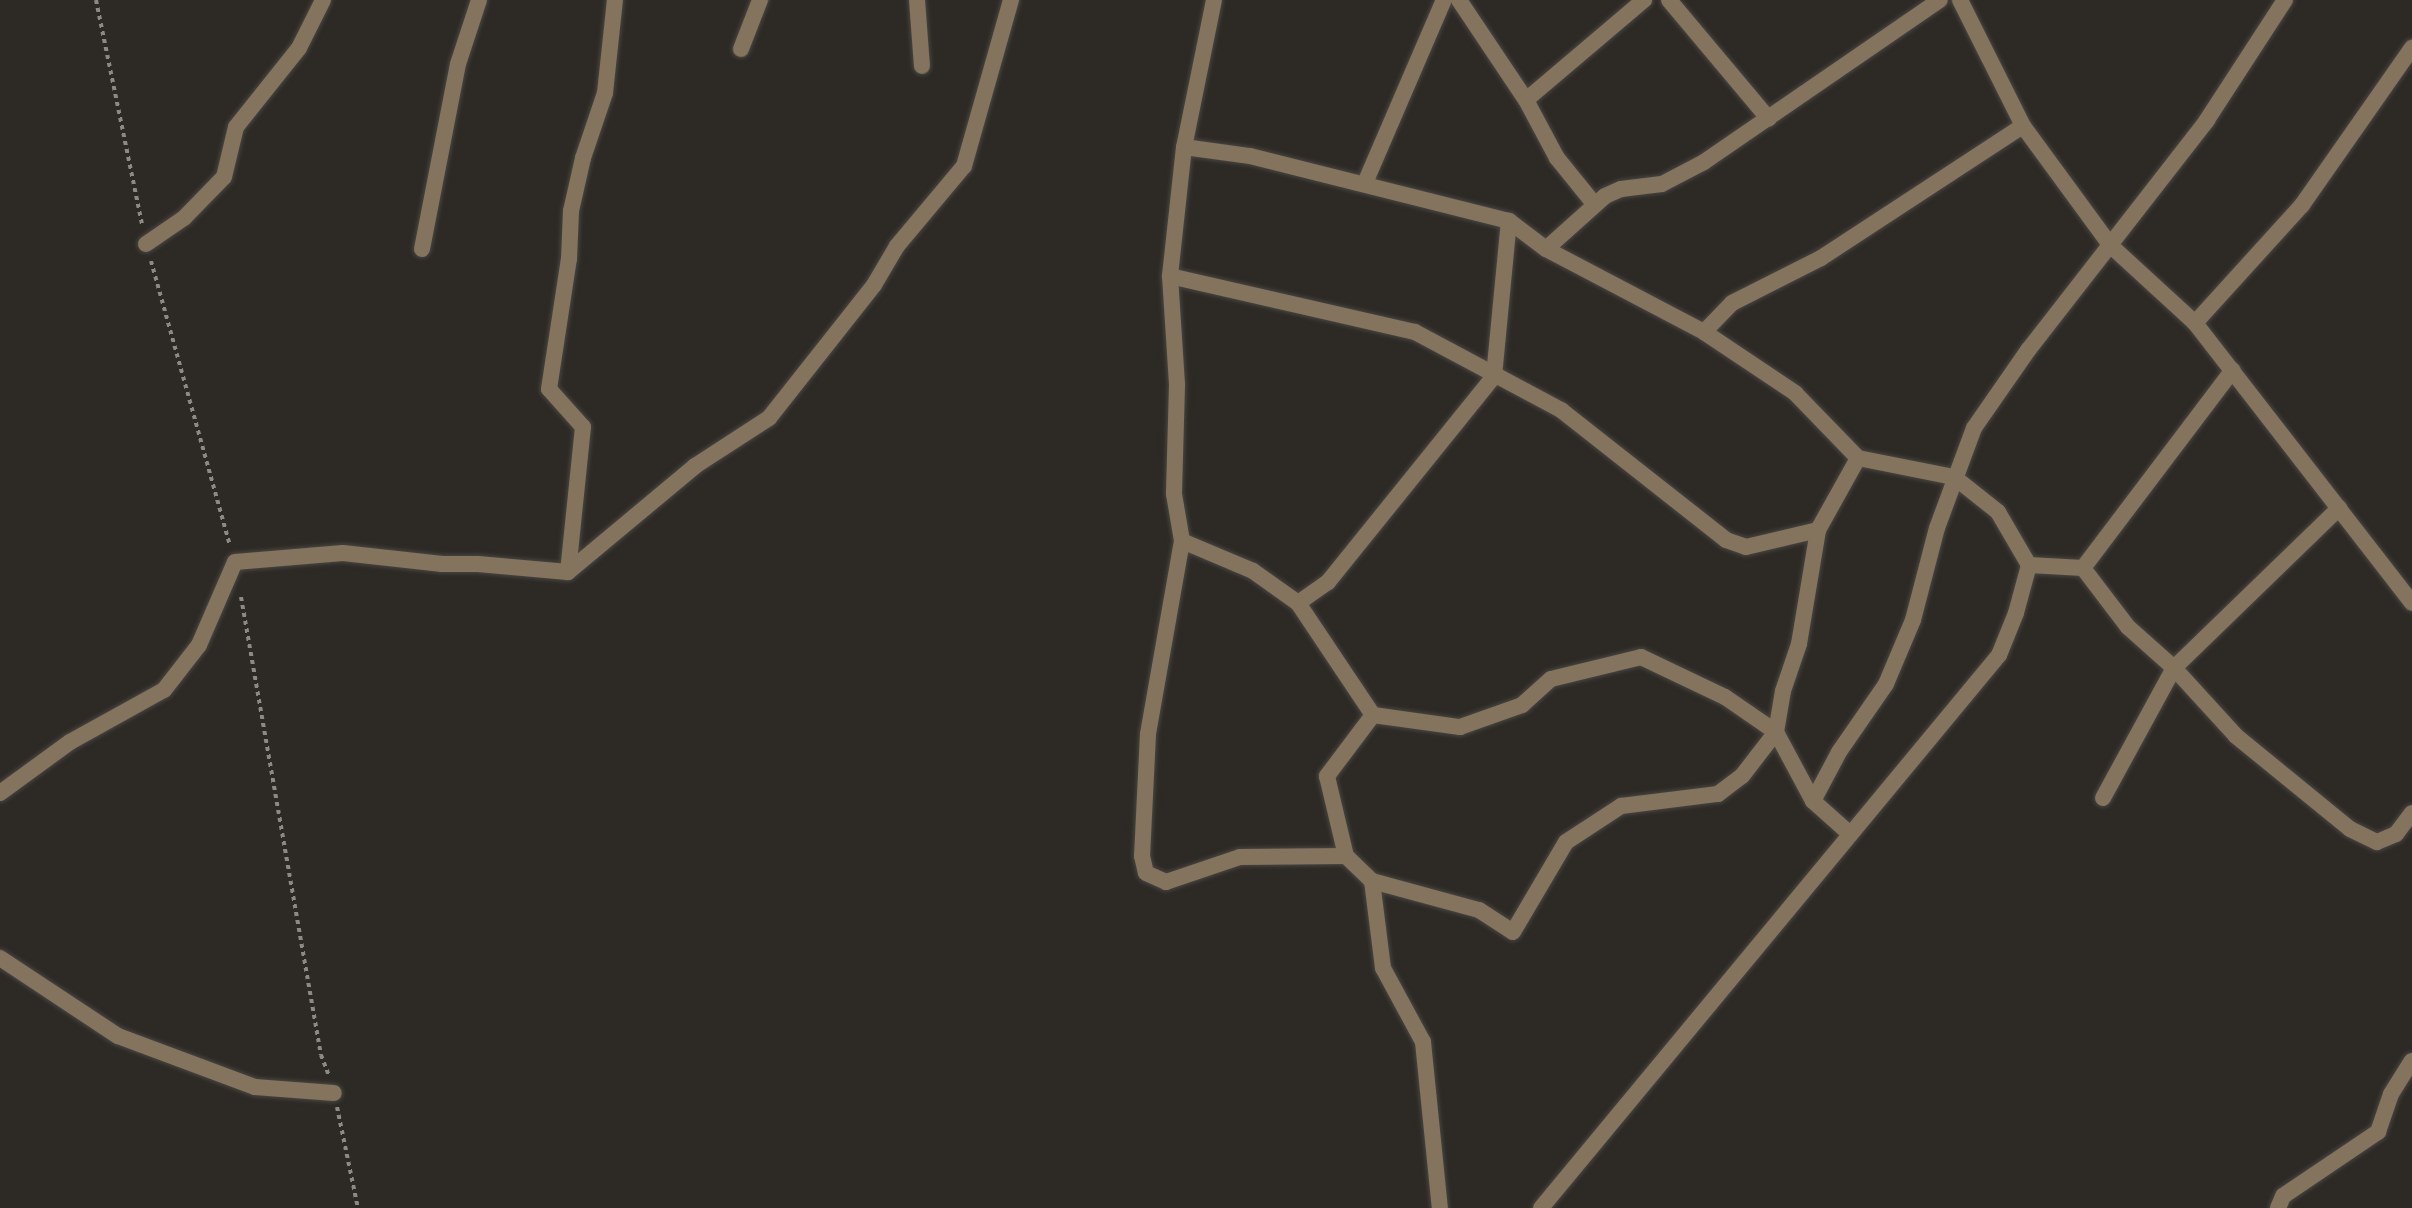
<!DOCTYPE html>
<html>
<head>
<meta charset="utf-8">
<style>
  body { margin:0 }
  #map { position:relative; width:2412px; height:1208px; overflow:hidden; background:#2d2a26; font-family:Mulish,sans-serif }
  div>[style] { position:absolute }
  .path>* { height:4px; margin-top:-2px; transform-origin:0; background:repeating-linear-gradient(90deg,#8c8a86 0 4px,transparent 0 8px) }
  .roads { filter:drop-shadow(0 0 2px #494642) drop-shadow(0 0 2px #494642) }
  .minor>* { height:16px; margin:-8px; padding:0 8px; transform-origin:8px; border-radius:8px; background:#84745d }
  span { translate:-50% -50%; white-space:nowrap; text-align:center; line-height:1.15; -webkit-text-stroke:6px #141311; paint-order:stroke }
</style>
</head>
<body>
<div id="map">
  <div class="path">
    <i style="left:96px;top:0;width:230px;rotate:78.4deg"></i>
    <i style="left:151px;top:261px;width:295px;rotate:74.5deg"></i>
    <i style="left:241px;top:597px;width:465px;rotate:80.1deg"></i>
    <i style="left:321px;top:1055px;width:22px;rotate:69deg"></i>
    <i style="left:337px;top:1107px;width:103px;rotate:78.3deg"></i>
  </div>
  <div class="roads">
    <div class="minor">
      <i style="left:917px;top:0;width:66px;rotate:85.7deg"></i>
      <i style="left:1214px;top:0;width:150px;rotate:101.5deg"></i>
      <i style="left:1184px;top:147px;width:130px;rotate:96.2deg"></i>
      <i style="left:1170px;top:276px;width:109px;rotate:86.3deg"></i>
      <i style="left:1177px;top:385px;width:109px;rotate:91.6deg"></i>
      <i style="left:1174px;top:494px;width:48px;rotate:80.3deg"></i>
      <i style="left:1182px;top:541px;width:196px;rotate:100deg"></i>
      <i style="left:1148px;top:734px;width:122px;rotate:92.8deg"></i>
      <i style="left:1142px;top:856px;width:17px;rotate:77deg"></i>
      <i style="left:1146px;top:873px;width:22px;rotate:24deg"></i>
      <i style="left:1166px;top:882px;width:78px;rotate:-18.7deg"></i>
      <i style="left:1240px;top:857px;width:106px;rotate:-0.5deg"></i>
      <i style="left:1346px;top:856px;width:36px;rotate:44deg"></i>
      <i style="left:1372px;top:881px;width:88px;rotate:82.8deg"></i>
      <i style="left:1383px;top:968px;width:84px;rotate:61.6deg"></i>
      <i style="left:1423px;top:1042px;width:167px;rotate:84.2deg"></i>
      <i style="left:1459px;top:0;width:120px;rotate:56.2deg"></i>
      <i style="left:1526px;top:100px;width:66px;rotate:61.9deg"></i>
      <i style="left:1557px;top:158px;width:60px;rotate:51deg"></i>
      <i style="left:1669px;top:0;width:155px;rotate:50deg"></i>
      <i style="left:1960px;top:0;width:141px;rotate:63.4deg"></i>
      <i style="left:2023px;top:126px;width:147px;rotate:53.8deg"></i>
      <i style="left:2110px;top:245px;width:115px;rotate:42.5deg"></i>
      <i style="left:2195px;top:323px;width:354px;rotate:52.2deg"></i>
      <i style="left:741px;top:49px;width:53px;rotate:-68.8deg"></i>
      <i style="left:1526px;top:100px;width:155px;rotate:-40.3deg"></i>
      <i style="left:1184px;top:147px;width:67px;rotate:7.8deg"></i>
      <i style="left:1250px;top:156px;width:267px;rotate:14.1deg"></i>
      <i style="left:1509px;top:221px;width:46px;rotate:37.1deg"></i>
      <i style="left:1546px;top:249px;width:178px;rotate:27.7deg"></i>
      <i style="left:1704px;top:332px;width:110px;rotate:33.8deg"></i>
      <i style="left:1795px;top:393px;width:91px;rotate:45.9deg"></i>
      <i style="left:1858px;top:458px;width:98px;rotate:11.2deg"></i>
      <i style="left:1954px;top:477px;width:56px;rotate:38.5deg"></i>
      <i style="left:1998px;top:512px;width:61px;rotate:59.7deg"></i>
      <i style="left:2029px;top:565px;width:50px;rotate:105.2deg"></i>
      <i style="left:2016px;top:613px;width:45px;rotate:112deg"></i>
      <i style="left:1999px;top:655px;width:718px;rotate:129.63deg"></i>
      <i style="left:1365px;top:183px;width:199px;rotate:-66.7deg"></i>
      <i style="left:146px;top:244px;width:46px;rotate:-34.4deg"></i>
      <i style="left:184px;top:218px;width:57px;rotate:-45.7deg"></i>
      <i style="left:224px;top:177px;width:51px;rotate:-76.5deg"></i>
      <i style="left:236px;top:127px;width:101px;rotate:-51.4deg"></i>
      <i style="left:299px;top:48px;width:54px;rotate:-63.4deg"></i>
      <i style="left:422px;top:249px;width:188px;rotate:-79deg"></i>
      <i style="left:458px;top:64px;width:67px;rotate:-71.8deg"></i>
      <i style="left:1546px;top:249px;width:79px;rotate:-41.9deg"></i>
      <i style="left:1605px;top:196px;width:17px;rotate:-24deg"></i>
      <i style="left:1621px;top:189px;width:41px;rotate:-7deg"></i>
      <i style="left:1662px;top:184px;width:47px;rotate:-27.6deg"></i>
      <i style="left:1704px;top:162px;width:286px;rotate:-34.5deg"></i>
      <i style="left:1170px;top:276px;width:251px;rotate:12.9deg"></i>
      <i style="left:1415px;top:332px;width:166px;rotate:28.1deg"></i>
      <i style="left:1561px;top:410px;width:210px;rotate:38.2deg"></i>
      <i style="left:1726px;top:540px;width:21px;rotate:19deg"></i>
      <i style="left:1746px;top:547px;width:74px;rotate:-13.3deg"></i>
      <i style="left:2195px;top:323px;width:159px;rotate:-47.8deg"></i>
      <i style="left:2302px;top:205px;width:192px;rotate:-55deg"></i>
      <i style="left:1704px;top:332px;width:40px;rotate:-46deg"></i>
      <i style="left:1732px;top:303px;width:100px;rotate:-26.8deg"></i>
      <i style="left:1821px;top:258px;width:241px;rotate:-33.2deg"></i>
      <i style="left:1182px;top:541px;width:77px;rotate:22.9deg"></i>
      <i style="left:1253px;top:571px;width:55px;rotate:35.4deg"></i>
      <i style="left:1298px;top:603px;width:37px;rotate:-35deg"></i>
      <i style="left:1328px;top:582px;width:265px;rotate:-51.1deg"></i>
      <i style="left:1494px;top:376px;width:156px;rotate:-84.5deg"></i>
      <i style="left:2029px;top:565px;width:54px;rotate:3.2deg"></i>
      <i style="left:2083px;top:568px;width:74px;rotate:52.7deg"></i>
      <i style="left:2128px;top:627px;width:62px;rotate:41.7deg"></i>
      <i style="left:2174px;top:668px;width:92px;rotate:47.6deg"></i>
      <i style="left:2236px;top:736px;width:147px;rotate:39.2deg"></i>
      <i style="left:2350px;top:829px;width:30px;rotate:26deg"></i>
      <i style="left:2377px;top:842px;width:21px;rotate:-23deg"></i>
      <i style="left:2396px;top:834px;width:26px;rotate:-53deg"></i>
      <i style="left:2083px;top:568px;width:248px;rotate:-52.9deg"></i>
      <i style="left:568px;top:572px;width:146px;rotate:-84.1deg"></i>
      <i style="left:583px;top:427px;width:51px;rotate:-131.8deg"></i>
      <i style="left:549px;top:389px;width:132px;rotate:-81.3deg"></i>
      <i style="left:569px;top:259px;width:48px;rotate:-87.6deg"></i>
      <i style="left:571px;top:211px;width:54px;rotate:-77.2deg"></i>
      <i style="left:583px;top:158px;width:69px;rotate:-71.3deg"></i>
      <i style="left:605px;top:93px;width:94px;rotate:-83.9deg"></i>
      <i style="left:1298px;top:603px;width:135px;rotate:56.2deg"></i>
      <i style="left:1373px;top:715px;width:88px;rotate:7.9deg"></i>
      <i style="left:1460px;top:727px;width:66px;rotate:-19.5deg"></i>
      <i style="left:1522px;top:705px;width:39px;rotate:-42deg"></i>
      <i style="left:1551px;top:679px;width:93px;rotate:-13.7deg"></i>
      <i style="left:1641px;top:657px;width:93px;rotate:25.5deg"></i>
      <i style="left:1725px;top:697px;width:62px;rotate:34.5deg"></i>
      <i style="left:1776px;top:732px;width:78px;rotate:61.8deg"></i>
      <i style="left:1813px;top:801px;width:50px;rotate:41.7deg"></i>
      <i style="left:0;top:793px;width:87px;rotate:-36.1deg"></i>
      <i style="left:70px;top:742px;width:107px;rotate:-29deg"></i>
      <i style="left:164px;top:690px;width:57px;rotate:-52.1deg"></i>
      <i style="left:199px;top:645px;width:90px;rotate:-66.6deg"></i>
      <i style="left:235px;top:562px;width:108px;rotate:-4.8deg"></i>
      <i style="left:343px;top:553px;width:100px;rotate:6.3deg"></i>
      <i style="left:442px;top:564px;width:36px"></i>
      <i style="left:478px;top:564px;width:90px;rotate:5.1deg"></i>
      <i style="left:568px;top:572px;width:165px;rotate:-39.8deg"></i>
      <i style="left:695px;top:466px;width:88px;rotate:-33deg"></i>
      <i style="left:769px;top:418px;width:169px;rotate:-51.7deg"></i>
      <i style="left:874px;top:285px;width:45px;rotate:-59.5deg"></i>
      <i style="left:897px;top:246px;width:104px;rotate:-50.1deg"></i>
      <i style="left:964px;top:166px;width:173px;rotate:-74.2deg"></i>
      <i style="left:2103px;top:798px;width:148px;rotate:-61.4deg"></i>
      <i style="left:2174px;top:668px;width:230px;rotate:-44.1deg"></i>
      <i style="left:1813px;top:801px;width:55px;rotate:-62deg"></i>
      <i style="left:1839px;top:752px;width:83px;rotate:-55.3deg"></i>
      <i style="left:1886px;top:684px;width:69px;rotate:-67.1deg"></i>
      <i style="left:1913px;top:620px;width:95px;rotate:-75.4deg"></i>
      <i style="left:1937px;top:528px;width:107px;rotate:-69.7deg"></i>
      <i style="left:1974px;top:428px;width:96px;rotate:-55.2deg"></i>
      <i style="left:2029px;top:349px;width:290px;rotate:-52.1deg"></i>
      <i style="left:2207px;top:120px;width:143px;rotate:-57deg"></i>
      <i style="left:1346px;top:856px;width:82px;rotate:-103.4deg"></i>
      <i style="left:1327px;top:776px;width:76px;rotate:-53deg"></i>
      <i style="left:1372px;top:881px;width:111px;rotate:15.2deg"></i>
      <i style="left:1479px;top:910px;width:40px;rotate:32.9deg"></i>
      <i style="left:1513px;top:932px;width:104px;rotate:-59.5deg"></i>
      <i style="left:1566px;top:842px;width:66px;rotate:-33.2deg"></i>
      <i style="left:1621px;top:806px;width:98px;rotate:-7.1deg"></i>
      <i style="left:1718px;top:794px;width:30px;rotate:-37deg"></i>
      <i style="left:1742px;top:776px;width:56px;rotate:-52.3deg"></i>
      <i style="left:1776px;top:732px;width:42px;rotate:-80.3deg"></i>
      <i style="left:1783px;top:691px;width:50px;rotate:-71.2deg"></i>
      <i style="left:1799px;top:644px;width:116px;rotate:-80.5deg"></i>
      <i style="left:1818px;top:530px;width:82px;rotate:-60.9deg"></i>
      <i style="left:0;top:958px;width:141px;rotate:33.5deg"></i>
      <i style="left:118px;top:1036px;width:146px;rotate:20.4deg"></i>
      <i style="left:255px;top:1087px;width:79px;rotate:4.3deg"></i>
      <i style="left:2278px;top:1208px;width:13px;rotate:-67deg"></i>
      <i style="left:2283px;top:1196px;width:115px;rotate:-34deg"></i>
      <i style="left:2378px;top:1132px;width:40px;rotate:-71.1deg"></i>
      <i style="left:2391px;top:1094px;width:39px;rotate:-58deg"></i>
    </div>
  </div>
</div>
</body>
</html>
